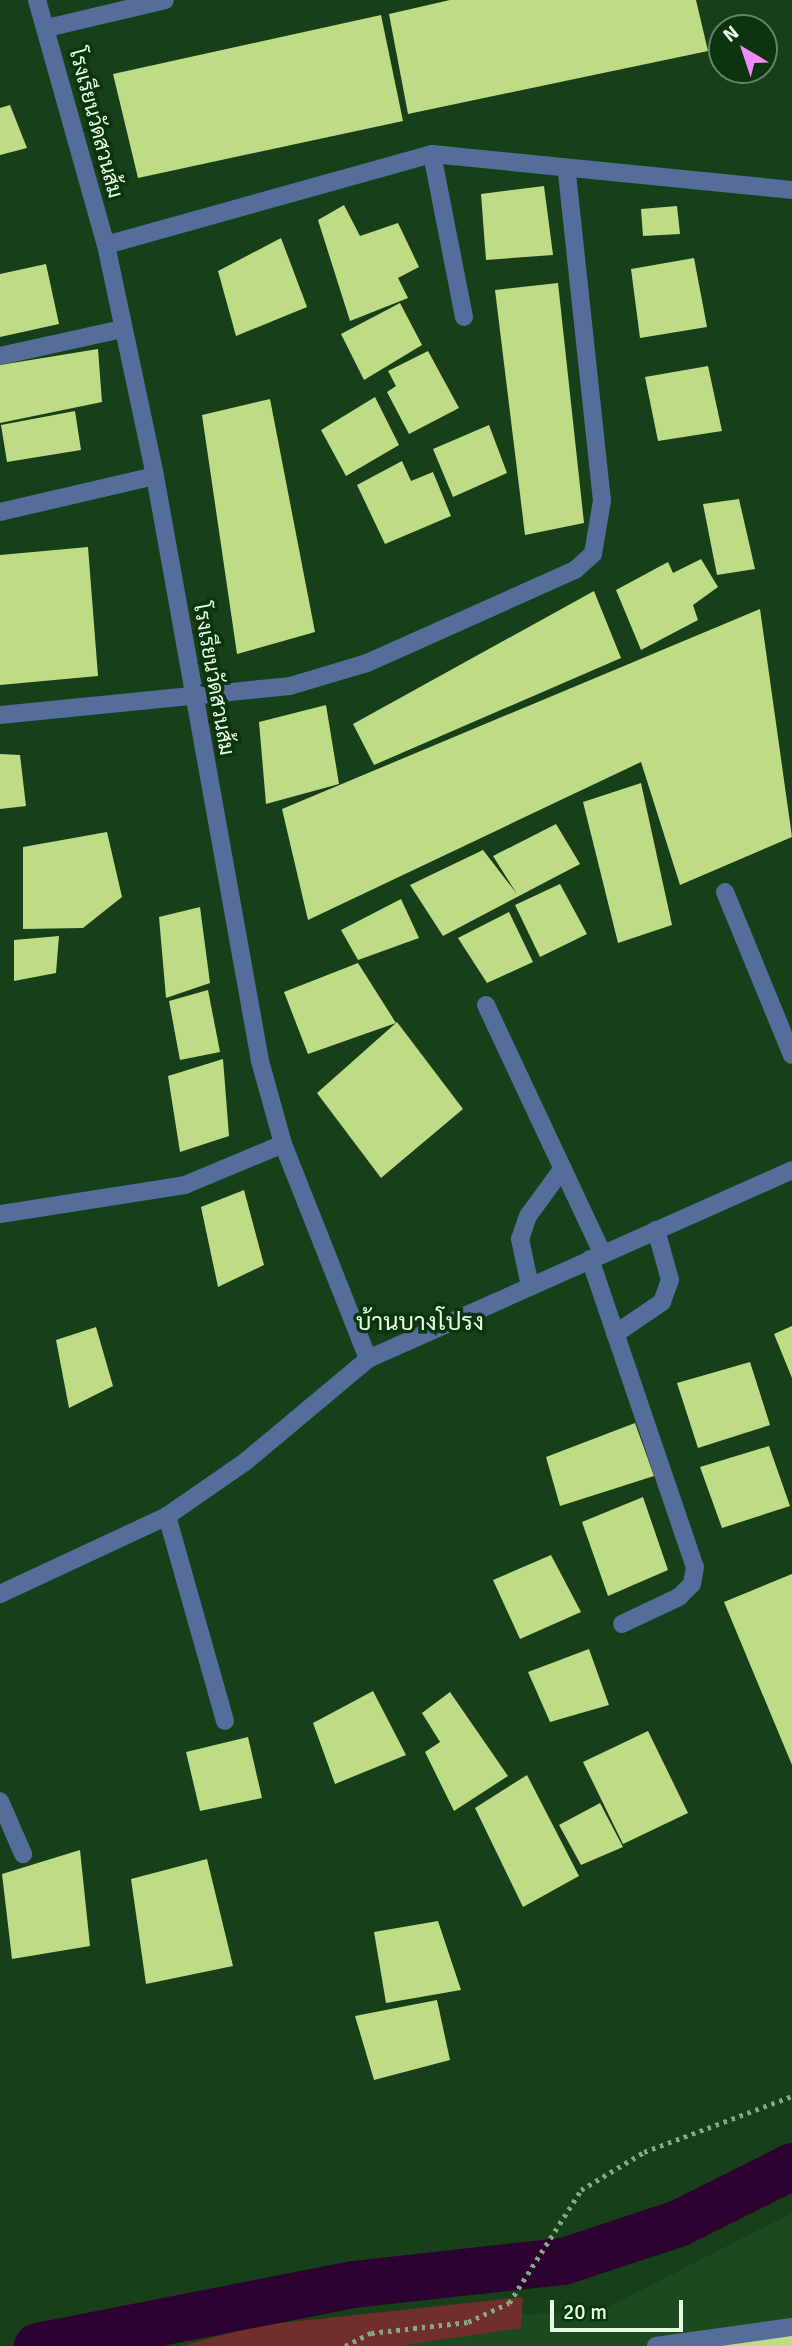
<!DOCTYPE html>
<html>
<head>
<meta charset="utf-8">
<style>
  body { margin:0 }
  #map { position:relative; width:792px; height:2346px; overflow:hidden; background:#173f19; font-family:Signika,Sarabun,sans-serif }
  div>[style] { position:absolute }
  .built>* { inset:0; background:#1c4a1e }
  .green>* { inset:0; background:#702e2c }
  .canal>* { height:47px; margin:-23.5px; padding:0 23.5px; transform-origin:23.5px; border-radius:23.5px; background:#2c0330 }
  .building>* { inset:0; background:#bedb85 }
  .path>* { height:4.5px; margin-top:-2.25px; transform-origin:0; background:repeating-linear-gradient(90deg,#87a688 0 3.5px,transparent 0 8.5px) }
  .lane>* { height:18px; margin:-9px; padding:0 9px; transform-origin:9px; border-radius:9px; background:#566d9c }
  .street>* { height:18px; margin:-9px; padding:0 9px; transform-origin:9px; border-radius:9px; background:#566d9c }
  span { translate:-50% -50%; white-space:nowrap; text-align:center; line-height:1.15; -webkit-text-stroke:7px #0c340e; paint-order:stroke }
  .street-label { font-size:21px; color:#e5fce4 }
  .quarter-label { font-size:24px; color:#e5fce4 }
  .north { position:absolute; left:708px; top:14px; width:70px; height:70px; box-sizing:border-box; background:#0c340e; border:2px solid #638464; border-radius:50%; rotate:321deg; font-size:19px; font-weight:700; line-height:28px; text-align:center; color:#e5fce4 }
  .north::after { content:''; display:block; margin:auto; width:24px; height:32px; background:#ef8bf7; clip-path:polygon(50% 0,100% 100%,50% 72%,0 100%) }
  .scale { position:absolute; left:550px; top:2300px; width:133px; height:32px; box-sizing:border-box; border:4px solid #e5fce4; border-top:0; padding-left:9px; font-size:21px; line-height:24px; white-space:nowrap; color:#e5fce4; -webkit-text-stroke:5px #0c340e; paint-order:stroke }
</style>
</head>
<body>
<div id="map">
  <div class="built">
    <i style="clip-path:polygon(792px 2213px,792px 2346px,357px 2346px,357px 2325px,602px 2310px)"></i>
  </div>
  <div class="green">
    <i style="clip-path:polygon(523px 2297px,521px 2328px,398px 2346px,181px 2346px,261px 2325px)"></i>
  </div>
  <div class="canal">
    <i style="left:37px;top:2346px;width:322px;rotate:-11.1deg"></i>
    <i style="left:353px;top:2284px;width:211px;rotate:-6.3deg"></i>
    <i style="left:563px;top:2261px;width:121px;rotate:-18.3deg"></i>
    <i style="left:678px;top:2223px;width:127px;rotate:-26.6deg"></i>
  </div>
  <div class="building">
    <i style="clip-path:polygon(450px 0,696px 0,708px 51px,408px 114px,389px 14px)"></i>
    <i style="clip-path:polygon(381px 15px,403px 121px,138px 178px,113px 74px)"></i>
    <i style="clip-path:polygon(10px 105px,27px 148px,0 155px,0 108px)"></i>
    <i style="clip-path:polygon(544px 186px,553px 255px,486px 260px,481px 194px)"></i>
    <i style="clip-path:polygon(344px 205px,360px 236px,398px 223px,419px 267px,398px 278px,408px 298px,350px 321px,318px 220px)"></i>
    <i style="clip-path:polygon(677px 206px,680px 234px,643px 236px,641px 209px)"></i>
    <i style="clip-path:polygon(281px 238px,307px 307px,236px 336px,218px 271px)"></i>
    <i style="clip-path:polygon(694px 258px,707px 327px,640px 338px,631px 269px)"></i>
    <i style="clip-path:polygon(46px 264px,59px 324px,0 337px,0 274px)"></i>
    <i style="clip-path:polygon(558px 283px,584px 523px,525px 535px,495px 290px)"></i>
    <i style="clip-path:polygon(400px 303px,422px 345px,364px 380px,341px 334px)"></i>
    <i style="clip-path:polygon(98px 349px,102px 402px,0 423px,0 365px)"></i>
    <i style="clip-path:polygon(428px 351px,459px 408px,409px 434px,387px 392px,396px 386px,388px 371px)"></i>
    <i style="clip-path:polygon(708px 366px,722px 431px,658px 441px,645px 377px)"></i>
    <i style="clip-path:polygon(375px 397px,399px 445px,346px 476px,321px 430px)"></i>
    <i style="clip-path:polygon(270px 399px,315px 632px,237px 654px,202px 415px)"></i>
    <i style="clip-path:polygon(75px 411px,81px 450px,7px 462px,1px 425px)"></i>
    <i style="clip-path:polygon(489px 425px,507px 473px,453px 497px,433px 449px)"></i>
    <i style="clip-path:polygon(402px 461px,411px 481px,433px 472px,451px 516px,385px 544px,357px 485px)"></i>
    <i style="clip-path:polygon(739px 499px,755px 569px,717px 575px,703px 504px)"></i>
    <i style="clip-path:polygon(88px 547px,98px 676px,0 685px,0 555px)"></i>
    <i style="clip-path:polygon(701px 559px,718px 587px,693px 605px,698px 620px,641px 650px,616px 590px,668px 562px,673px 573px)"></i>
    <i style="clip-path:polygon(594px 591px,621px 658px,374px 765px,353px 724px)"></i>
    <i style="clip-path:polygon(760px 609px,792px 837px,680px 885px,641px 762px,308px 920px,282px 809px)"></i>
    <i style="clip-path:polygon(326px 705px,339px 784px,266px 804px,259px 722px)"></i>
    <i style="clip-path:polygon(0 754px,20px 755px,26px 806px,0 809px)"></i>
    <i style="clip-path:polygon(641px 783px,672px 925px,618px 943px,583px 802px)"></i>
    <i style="clip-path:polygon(556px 824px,580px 864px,443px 936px,410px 885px,483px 850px,517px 894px,493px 856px)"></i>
    <i style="clip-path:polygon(107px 832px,122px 897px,83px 928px,23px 929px,23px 847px)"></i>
    <i style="clip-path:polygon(560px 884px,587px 934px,540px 957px,515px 905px)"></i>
    <i style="clip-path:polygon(401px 899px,419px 938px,358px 960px,341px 930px)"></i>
    <i style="clip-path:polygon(200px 907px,210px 983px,166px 998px,159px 917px)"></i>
    <i style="clip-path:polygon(509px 912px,533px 962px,487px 983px,458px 938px)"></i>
    <i style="clip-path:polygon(59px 936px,56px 973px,14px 981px,14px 940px)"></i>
    <i style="clip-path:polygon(358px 963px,396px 1023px,308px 1054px,284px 992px)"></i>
    <i style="clip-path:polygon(208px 990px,220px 1052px,180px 1060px,169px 1001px)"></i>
    <i style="clip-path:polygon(397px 1022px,463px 1109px,381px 1178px,317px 1093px)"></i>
    <i style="clip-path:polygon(223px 1059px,229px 1136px,180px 1152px,168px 1076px)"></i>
    <i style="clip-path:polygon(244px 1190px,264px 1265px,218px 1287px,201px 1207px)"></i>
    <i style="clip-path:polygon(792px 1326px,792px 1378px,774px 1334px)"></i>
    <i style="clip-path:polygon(96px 1327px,113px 1386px,69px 1408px,56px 1340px)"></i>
    <i style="clip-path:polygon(750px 1362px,770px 1425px,698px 1448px,677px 1383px)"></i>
    <i style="clip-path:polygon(635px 1423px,654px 1476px,560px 1506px,546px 1457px)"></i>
    <i style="clip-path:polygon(769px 1446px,790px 1506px,722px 1528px,700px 1467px)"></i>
    <i style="clip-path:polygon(643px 1497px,668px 1570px,608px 1596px,582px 1522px)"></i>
    <i style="clip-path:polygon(551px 1555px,581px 1612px,520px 1639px,493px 1580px)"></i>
    <i style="clip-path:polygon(792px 1574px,792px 1765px,724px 1602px)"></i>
    <i style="clip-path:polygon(589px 1649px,609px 1705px,550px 1722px,528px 1672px)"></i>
    <i style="clip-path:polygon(373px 1691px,406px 1755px,335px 1784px,313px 1723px)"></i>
    <i style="clip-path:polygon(450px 1692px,508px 1776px,454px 1811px,425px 1752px,440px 1742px,422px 1713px)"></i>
    <i style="clip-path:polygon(648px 1731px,688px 1813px,623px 1844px,583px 1762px)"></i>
    <i style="clip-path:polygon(248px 1737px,262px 1798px,200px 1811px,186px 1752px)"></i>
    <i style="clip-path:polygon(527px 1775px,579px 1876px,523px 1907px,475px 1808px)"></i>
    <i style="clip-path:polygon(600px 1803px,623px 1847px,581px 1865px,559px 1825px)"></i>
    <i style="clip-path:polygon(80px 1850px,90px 1946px,12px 1959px,2px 1874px)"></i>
    <i style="clip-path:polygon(207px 1859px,233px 1966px,146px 1984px,131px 1879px)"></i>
    <i style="clip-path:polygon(438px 1921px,461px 1990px,386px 2003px,374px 1932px)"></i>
    <i style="clip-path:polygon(437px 2000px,450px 2060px,374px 2080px,355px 2016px)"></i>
    <i style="clip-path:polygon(792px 2330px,792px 2346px,696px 2346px)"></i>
  </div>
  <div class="path">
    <i style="left:345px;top:2346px;width:29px;rotate:-27deg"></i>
    <i style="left:371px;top:2333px;width:98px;rotate:-6.5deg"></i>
    <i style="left:468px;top:2322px;width:45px;rotate:-24.9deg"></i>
    <i style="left:509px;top:2303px;width:134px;rotate:-57.5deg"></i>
    <i style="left:581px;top:2190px;width:74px;rotate:-31.1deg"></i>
    <i style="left:644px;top:2152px;width:158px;rotate:-20.7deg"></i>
  </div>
  <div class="lane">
    <i style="left:432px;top:154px;width:166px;rotate:78.9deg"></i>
    <i style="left:0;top:512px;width:159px;rotate:-13.1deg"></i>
    <i style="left:725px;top:892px;width:176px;rotate:67.7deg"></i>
    <i style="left:0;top:1214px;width:187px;rotate:-8.9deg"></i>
    <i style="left:185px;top:1185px;width:106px;rotate:-22.7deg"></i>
    <i style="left:167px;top:1516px;width:213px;rotate:74.2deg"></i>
    <i style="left:0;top:1801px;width:58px;rotate:66.5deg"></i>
    <i style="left:656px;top:2346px;width:137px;rotate:-8deg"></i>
  </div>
  <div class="street">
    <i style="left:37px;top:0;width:255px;rotate:74.3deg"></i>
    <i style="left:106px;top:245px;width:236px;rotate:78deg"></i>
    <i style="left:155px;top:476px;width:594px;rotate:79.82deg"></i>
    <i style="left:260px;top:1061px;width:86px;rotate:74.5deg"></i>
    <i style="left:283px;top:1144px;width:231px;rotate:68.4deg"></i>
    <i style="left:47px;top:28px;width:121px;rotate:-13.3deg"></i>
    <i style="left:106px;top:245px;width:338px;rotate:-15.6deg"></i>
    <i style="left:432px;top:154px;width:362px;rotate:5.7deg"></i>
    <i style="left:0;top:356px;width:125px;rotate:-12.5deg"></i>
    <i style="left:0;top:715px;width:291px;rotate:-5.7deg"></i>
    <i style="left:290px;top:686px;width:80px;rotate:-16.6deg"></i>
    <i style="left:367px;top:663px;width:228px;rotate:-24.1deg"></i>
    <i style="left:575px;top:570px;width:24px;rotate:-42deg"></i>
    <i style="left:593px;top:554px;width:54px;rotate:-80.4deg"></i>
    <i style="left:602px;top:501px;width:329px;rotate:-96.1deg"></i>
    <i style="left:486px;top:1005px;width:274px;rotate:64.9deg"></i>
    <i style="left:590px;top:1259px;width:325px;rotate:71.2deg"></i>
    <i style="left:695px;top:1567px;width:17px;rotate:100deg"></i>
    <i style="left:692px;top:1584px;width:18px;rotate:135deg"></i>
    <i style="left:679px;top:1597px;width:63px;rotate:154.7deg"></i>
    <i style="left:530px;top:1286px;width:48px;rotate:-102deg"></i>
    <i style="left:520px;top:1239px;width:24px;rotate:-71deg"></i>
    <i style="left:528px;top:1216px;width:59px;rotate:-53.9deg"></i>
    <i style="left:615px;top:1334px;width:57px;rotate:-34.2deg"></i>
    <i style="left:662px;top:1302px;width:23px;rotate:-70deg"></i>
    <i style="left:670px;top:1280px;width:52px;rotate:-105.6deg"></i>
    <i style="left:0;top:1594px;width:184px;rotate:-25deg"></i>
    <i style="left:167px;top:1516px;width:95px;rotate:-34.7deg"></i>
    <i style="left:245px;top:1462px;width:160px;rotate:-39.9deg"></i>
    <i style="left:368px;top:1359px;width:464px;rotate:-24deg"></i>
  </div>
  <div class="street-label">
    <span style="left:96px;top:123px;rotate:75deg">โรงเรียนวัดสวนส้ม</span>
    <span style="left:214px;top:679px;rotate:80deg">โรงเรียนวัดสวนส้ม</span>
  </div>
  <div class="quarter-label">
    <span style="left:420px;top:1323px">บ้านบางโปรง</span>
  </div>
  <div class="north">N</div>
  <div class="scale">20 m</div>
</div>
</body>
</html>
